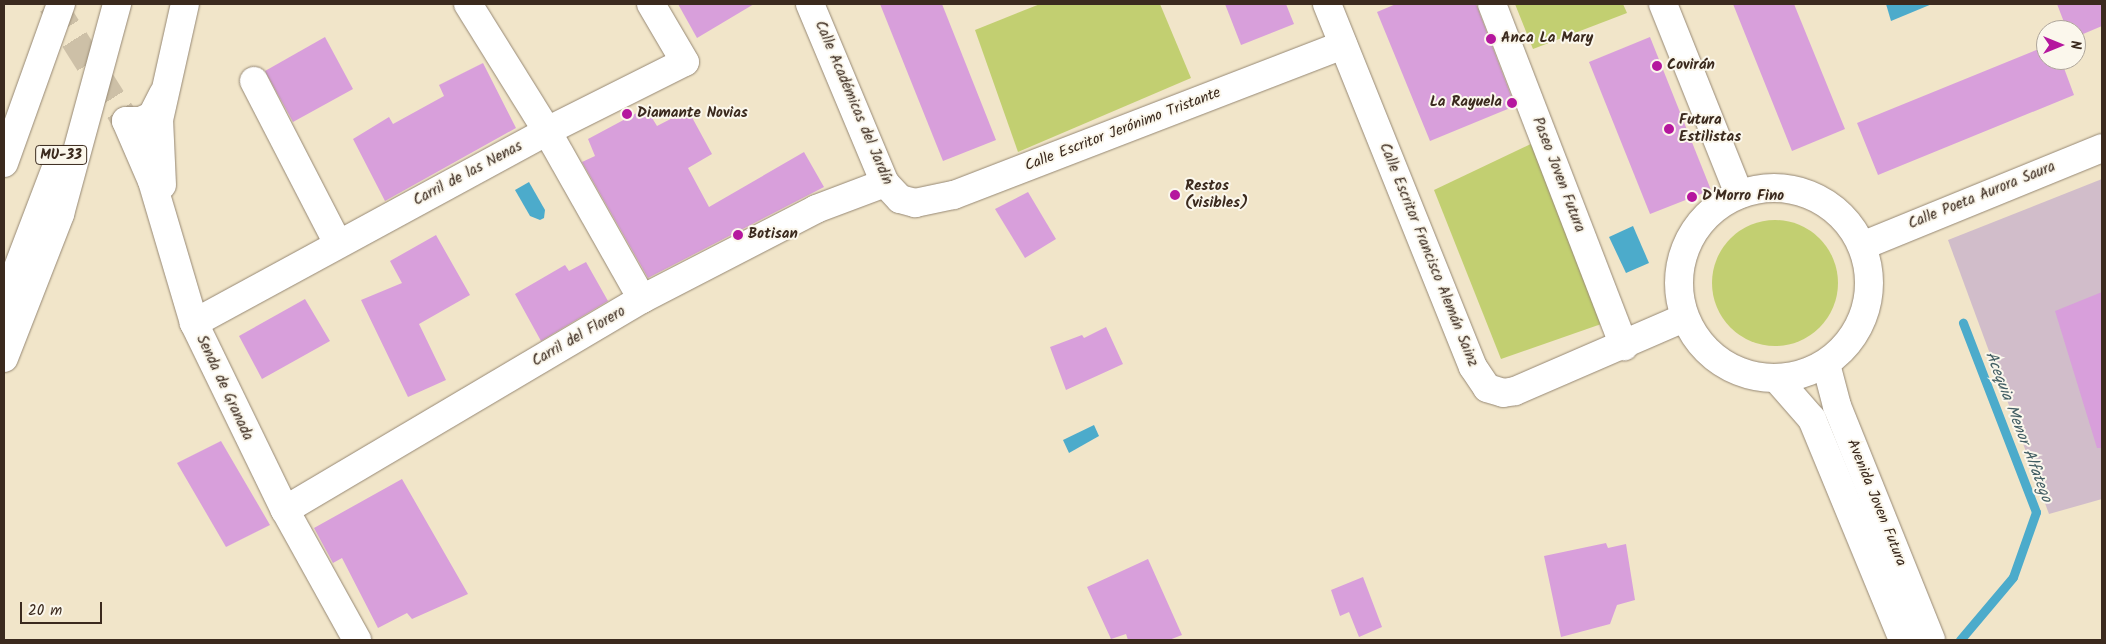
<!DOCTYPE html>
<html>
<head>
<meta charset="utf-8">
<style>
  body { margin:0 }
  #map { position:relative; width:2106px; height:644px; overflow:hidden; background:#f1e5c9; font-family:Kalam,sans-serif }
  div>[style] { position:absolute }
  .industrial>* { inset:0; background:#d1bdca }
  .green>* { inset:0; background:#c2cf71 }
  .round { border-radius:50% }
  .water>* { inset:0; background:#4cabcb }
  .stream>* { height:9px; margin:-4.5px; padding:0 4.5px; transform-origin:4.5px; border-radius:4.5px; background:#4cabcb }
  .building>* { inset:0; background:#d89fdb }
  .street-tunnel>* { height:28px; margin-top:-14px; transform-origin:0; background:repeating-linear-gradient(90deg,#cdc0a7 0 28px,transparent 0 42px) }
  .roads { filter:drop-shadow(0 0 1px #968874) drop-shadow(0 0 1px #968874) }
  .street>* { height:28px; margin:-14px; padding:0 14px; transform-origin:14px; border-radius:14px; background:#fff }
  .secondary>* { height:28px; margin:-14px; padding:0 14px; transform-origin:14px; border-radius:14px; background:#fff }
  .secondary>.ring { margin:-14px; padding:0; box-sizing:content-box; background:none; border:28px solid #fff; border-radius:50% }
  .highway>* { height:28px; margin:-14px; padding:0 14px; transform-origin:14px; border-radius:14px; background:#fff }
  .dots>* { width:14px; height:14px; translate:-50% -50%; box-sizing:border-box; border:2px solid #fbf7ec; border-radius:50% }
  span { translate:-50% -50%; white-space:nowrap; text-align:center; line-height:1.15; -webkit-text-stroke:4px #fbf7ec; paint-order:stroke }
  .shield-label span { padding:1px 4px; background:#fbf7ec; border:1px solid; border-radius:4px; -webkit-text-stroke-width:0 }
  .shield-label { font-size:14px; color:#3b2a1e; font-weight:700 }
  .poi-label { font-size:15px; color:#3b2a1e; font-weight:700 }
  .left { translate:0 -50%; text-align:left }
  .right { translate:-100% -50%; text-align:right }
  .street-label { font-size:15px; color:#3b2a1e }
  .water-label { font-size:16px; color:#425e63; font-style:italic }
  .frame { position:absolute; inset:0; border:5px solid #3b2a1e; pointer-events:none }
  .north { position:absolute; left:2036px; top:20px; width:50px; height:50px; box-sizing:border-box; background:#fbf7ec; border:1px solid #aea59a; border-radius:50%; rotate:90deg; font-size:14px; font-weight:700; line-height:20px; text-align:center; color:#3b2a1e }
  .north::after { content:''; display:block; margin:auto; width:18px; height:22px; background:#b5179e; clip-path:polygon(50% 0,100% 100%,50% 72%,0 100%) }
  .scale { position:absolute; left:20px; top:602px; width:82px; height:22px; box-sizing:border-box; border:2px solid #3b2a1e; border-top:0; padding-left:6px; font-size:15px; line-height:18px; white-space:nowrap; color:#3b2a1e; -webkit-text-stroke:4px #fbf7ec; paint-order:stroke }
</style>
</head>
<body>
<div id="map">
  <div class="industrial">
    <i style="clip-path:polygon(2102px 179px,2102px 499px,2049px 514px,1948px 240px)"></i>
  </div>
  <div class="green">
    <i style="clip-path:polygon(1040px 4px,1160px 4px,1191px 78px,1018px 152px,975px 30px)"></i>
    <i style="clip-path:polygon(1515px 4px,1623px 4px,1627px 13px,1533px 49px)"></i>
    <i style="clip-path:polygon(1535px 142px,1607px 322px,1501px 359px,1434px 190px)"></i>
    <i class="round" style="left:1712px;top:220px;width:126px;height:126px"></i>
  </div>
  <div class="water">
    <i style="clip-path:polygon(1886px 4px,1932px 4px,1891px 21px)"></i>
    <i style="clip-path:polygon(529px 182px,545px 210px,544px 218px,540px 220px,530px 216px,515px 190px)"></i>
    <i style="clip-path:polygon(1633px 226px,1649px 263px,1626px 273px,1609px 237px)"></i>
    <i style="clip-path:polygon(1094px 425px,1099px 436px,1069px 453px,1063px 440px)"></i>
  </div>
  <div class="stream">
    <i style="left:1960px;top:640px;width:82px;rotate:-49.9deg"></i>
    <i style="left:2013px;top:577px;width:69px;rotate:-70.5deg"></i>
    <i style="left:2036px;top:512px;width:203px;rotate:-111.1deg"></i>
  </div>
  <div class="building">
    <i style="clip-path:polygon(678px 4px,754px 4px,697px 38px)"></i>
    <i style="clip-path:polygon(880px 4px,942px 4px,996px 140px,943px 161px)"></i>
    <i style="clip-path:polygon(1225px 4px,1286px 4px,1294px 24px,1241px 45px)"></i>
    <i style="clip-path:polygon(1396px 4px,1476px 4px,1515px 106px,1430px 141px,1377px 12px)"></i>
    <i style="clip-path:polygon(1733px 4px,1794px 4px,1845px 129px,1792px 151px)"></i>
    <i style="clip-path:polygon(2057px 4px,2102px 4px,2102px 26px,2076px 37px,2076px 30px,2067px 30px)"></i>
    <i style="clip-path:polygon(325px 37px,353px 89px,293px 122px,265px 71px)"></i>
    <i style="clip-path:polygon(1650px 37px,1711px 190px,1650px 214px,1589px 62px)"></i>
    <i style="clip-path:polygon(2046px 46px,2046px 60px,2061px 60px,2074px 95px,1878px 175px,1857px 123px)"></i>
    <i style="clip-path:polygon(483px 63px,516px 128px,385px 201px,353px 139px,389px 117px,393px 124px,444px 96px,439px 85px)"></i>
    <i style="clip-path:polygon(646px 108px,657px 126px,688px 110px,712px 154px,688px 168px,709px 207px,804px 152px,824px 187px,648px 278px,582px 162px,595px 156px,588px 139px)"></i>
    <i style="clip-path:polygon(1028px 192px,1056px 239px,1025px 258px,995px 209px)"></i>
    <i style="clip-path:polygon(436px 235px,470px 295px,419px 324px,446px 380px,408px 397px,361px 300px,402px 283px,390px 261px)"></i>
    <i style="clip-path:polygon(586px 262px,608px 301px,541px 341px,515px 294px,565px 265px,569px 271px)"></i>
    <i style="clip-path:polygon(2102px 292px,2102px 448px,2097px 448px,2055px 311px)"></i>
    <i style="clip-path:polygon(305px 299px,330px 341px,262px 379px,239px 336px)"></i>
    <i style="clip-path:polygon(1106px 327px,1123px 364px,1066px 390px,1050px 347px,1082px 335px,1084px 338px)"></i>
    <i style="clip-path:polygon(221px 441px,270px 525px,226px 547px,177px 463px)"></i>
    <i style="clip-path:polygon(402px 479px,468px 594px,412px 619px,407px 613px,378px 628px,342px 558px,333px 563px,314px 528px)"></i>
    <i style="clip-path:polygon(1606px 543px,1608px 548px,1626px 544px,1635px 600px,1617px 605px,1610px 624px,1561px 637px,1544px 556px)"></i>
    <i style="clip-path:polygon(1148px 559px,1182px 635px,1169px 640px,1128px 640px,1126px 634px,1111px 639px,1087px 587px)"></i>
    <i style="clip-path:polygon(1363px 577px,1382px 627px,1359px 637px,1349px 612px,1340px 616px,1331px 590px)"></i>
  </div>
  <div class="street-tunnel">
    <i style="left:52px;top:4px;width:138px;rotate:57.7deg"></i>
  </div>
  <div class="roads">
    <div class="street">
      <i style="left:468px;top:4px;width:150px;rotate:58.1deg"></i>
      <i style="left:547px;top:131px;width:193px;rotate:60.5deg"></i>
      <i style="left:810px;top:4px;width:194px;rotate:67.3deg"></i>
      <i style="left:885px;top:183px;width:22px;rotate:47deg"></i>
      <i style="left:900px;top:199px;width:16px;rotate:15deg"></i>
      <i style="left:915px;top:203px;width:40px;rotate:-12deg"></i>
      <i style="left:954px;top:195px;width:417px;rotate:-21.1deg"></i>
      <i style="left:1327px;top:4px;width:391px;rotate:68.1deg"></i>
      <i style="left:1473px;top:367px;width:25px;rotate:56deg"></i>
      <i style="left:1487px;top:388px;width:17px;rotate:17deg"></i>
      <i style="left:1503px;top:393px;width:12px;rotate:-9deg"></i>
      <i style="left:1515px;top:391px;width:184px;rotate:-23.4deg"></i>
      <i style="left:1492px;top:4px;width:367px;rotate:68.9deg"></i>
      <i style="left:1663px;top:4px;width:205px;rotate:68.2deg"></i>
      <i style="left:254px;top:81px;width:183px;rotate:62.7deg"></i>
      <i style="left:163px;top:94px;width:25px;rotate:117deg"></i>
      <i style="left:152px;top:116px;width:13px;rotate:157deg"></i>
      <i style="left:140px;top:121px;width:14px;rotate:180deg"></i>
      <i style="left:126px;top:121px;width:65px;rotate:66.6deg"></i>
      <i style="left:152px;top:181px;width:148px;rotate:73.5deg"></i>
      <i style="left:194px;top:323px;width:208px;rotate:64.1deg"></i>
      <i style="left:285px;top:510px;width:149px;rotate:61deg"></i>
      <i style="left:162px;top:185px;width:65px;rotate:-92.6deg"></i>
      <i style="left:159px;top:120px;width:119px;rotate:-77.4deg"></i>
      <i style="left:1862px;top:246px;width:259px;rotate:-22.2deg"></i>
      <i style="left:194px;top:323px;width:402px;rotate:-28.5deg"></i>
      <i style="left:547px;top:131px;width:154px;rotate:-26.6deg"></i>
      <i style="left:685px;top:62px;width:67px;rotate:-120.4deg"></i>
      <i style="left:285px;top:510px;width:415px;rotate:-30.6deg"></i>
      <i style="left:642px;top:299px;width:196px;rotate:-27.3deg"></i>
      <i style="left:816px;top:209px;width:74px;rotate:-20.6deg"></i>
    </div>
    <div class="secondary">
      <i class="ring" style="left:1679px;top:188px;width:162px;height:162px"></i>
      <i style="left:1826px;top:364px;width:43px;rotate:75.3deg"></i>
      <i style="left:1837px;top:406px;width:252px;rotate:68.1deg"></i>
      <i style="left:1777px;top:379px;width:53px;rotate:48.8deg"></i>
      <i style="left:1812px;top:419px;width:239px;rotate:67.6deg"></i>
    </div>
    <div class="highway">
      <i style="left:4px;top:163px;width:169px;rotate:-70.3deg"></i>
      <i style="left:4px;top:304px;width:146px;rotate:-69.1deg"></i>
      <i style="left:4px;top:358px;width:155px;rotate:-68.7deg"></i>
      <i style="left:60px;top:214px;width:218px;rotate:-74.8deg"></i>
    </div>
  </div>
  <div class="dots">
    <i style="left:1491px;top:39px;background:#b5179e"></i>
    <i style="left:1657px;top:66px;background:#b5179e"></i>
    <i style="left:1512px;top:103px;background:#b5179e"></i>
    <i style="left:627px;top:114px;background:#b5179e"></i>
    <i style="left:1669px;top:129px;background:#b5179e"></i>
    <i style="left:1175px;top:195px;background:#b5179e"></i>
    <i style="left:1692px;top:197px;background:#b5179e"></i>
    <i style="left:738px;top:235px;background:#b5179e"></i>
  </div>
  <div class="shield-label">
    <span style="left:61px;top:155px">MU-33</span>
  </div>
  <div class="poi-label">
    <span class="left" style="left:1501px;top:39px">Anca La Mary</span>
    <span class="left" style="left:1667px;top:66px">Covirán</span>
    <span class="right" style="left:1502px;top:103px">La Rayuela</span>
    <span class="left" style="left:637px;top:114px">Diamante Novias</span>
    <span class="left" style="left:1679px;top:129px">Futura<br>Estilistas</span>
    <span class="left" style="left:1185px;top:195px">Restos<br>(visibles)</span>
    <span class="left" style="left:1702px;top:197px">D'Morro Fino</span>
    <span class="left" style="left:748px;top:235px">Botisan</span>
  </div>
  <div class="street-label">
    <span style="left:853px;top:103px;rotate:67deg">Calle Académicas del Jardín</span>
    <span style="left:1123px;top:130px;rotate:-21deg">Calle Escritor Jerónimo Tristante</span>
    <span style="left:468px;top:174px;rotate:-28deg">Carril de las Nenas</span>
    <span style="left:1558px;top:175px;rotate:69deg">Paseo Joven Futura</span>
    <span style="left:1982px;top:196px;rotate:-22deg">Calle Poeta Aurora Saura</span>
    <span style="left:1428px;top:255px;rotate:68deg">Calle Escritor Francisco Alemán Sainz</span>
    <span style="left:579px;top:337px;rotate:-30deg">Carril del Florero</span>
    <span style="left:224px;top:388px;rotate:65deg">Senda de Granada</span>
    <span style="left:1876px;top:503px;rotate:68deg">Avenida Joven Futura</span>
  </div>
  <div class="water-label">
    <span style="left:2018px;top:427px;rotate:69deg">Acequia Menor Alfatego</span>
  </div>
  <div class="frame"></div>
  <div class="north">N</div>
  <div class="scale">20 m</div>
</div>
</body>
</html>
